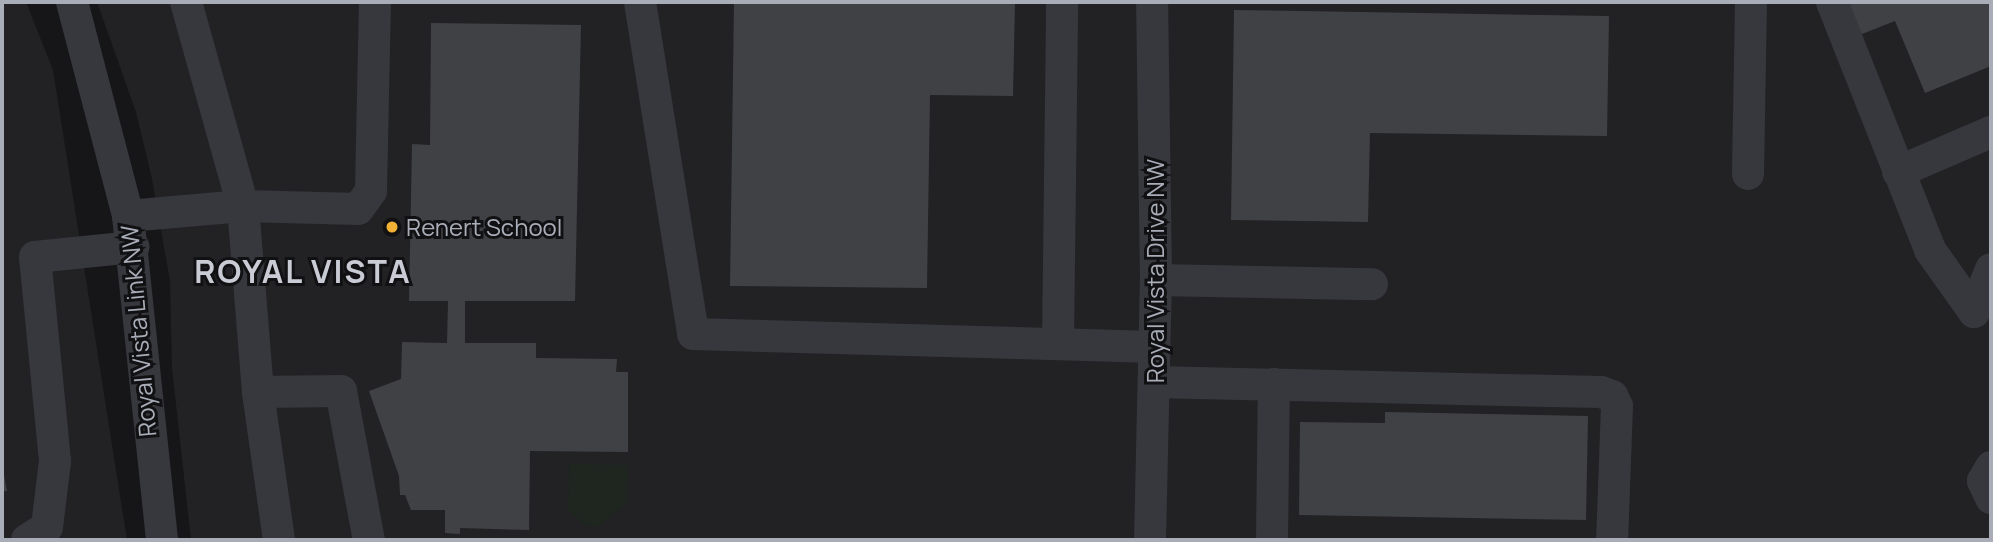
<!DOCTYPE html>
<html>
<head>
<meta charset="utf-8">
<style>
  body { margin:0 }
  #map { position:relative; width:1993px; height:542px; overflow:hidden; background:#161618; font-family:Manrope,sans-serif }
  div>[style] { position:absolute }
  .built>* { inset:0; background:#222225 }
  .green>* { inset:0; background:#1e261f }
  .building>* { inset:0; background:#404145 }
  .minor>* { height:32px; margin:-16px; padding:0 16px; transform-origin:16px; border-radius:16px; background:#37383d }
  .dots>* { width:19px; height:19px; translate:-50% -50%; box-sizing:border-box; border:4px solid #111113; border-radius:50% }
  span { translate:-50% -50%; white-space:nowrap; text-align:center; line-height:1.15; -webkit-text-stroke:6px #111113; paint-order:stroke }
  .poi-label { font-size:24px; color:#a8adb8 }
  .left { translate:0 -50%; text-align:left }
  .street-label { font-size:24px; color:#a8adb8 }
  .district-label { font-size:32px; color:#c9ccd4; font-weight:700; letter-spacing:2px }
  .frame { position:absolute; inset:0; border:4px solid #a8adb8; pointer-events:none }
</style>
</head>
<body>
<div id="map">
  <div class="built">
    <i style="clip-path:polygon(2px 2px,26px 2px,53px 70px,127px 540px,2px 540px)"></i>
    <i style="clip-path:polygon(97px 2px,1991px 2px,1991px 540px,191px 540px,172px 368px,170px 281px,152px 179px,136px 112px)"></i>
  </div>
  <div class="green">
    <i style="clip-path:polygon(569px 464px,628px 465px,627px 503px,598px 527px,585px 525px,568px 510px)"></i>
  </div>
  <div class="building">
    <i style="clip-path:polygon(734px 2px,1015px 2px,1013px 96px,930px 95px,927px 288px,730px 286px)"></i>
    <i style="clip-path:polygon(1843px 2px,1991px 2px,1991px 66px,1925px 93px,1895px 21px,1857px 36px)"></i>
    <i style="clip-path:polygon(1234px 10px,1609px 16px,1607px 136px,1370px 133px,1368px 222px,1231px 220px)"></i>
    <i style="clip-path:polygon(431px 23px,581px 25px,575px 301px,465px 301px,465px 343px,536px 343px,536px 358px,617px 359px,616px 372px,628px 372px,628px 452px,530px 451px,529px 530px,460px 528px,460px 534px,445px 533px,445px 510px,411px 510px,405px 495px,400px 495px,399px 476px,369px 391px,401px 379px,402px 342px,447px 343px,448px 301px,409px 301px,412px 144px,430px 145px)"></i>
    <i style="clip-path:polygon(1385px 412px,1588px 416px,1586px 520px,1299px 515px,1300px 422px,1385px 423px)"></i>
    <i style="clip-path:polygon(2px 464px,7px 491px,2px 491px)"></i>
  </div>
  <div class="minor">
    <i style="left:72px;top:2px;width:221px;rotate:75.3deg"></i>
    <i style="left:128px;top:216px;width:326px;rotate:84deg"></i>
    <i style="left:186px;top:2px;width:212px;rotate:74.4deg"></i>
    <i style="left:243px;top:206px;width:187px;rotate:85.4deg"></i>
    <i style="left:640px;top:2px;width:336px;rotate:80.9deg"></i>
    <i style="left:693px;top:334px;width:462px;rotate:1.6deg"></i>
    <i style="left:1832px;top:2px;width:267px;rotate:68.4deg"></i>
    <i style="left:1930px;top:250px;width:76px;rotate:54.6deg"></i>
    <i style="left:1898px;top:172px;width:101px;rotate:-23.3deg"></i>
    <i style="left:1748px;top:174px;width:172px;rotate:-89deg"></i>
    <i style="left:128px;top:216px;width:115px;rotate:-5deg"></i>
    <i style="left:243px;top:206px;width:115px;rotate:1.5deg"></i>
    <i style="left:358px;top:209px;width:22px;rotate:-54deg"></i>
    <i style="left:371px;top:191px;width:189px;rotate:-88.8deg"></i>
    <i style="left:1156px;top:280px;width:216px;rotate:1.1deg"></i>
    <i style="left:1974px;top:312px;width:46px;rotate:-68.4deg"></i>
    <i style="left:1058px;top:344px;width:342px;rotate:-89.3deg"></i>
    <i style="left:1155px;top:382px;width:446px;rotate:1.3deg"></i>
    <i style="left:1601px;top:392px;width:12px;rotate:20deg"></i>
    <i style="left:1612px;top:396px;width:11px;rotate:63deg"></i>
    <i style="left:1617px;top:406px;width:134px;rotate:92.1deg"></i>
    <i style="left:1991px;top:467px;width:16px;rotate:120deg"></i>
    <i style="left:1983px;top:481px;width:19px;rotate:65deg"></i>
    <i style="left:27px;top:540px;width:24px;rotate:-33deg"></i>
    <i style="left:47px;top:527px;width:66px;rotate:-83.1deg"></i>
    <i style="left:55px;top:461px;width:205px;rotate:-95.6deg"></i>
    <i style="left:35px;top:257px;width:99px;rotate:-5.8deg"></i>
    <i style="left:279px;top:540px;width:149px;rotate:-98.1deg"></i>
    <i style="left:258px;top:392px;width:83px;rotate:-0.7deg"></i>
    <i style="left:341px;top:391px;width:152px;rotate:79.4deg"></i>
    <i style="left:1150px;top:540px;width:260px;rotate:-88.7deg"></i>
    <i style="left:1156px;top:280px;width:278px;rotate:-90.8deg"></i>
    <i style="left:1272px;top:540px;width:156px;rotate:-89.3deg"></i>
  </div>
  <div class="dots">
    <i style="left:392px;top:227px;background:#f2b134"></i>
  </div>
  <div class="poi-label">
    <span class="left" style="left:406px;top:227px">Renert School</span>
  </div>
  <div class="street-label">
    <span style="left:1155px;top:271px;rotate:-90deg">Royal Vista Drive NW</span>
    <span style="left:138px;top:331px;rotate:-95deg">Royal Vista Link NW</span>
  </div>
  <div class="district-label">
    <span style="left:303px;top:271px">ROYAL VISTA</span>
  </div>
  <div class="frame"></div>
</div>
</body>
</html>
